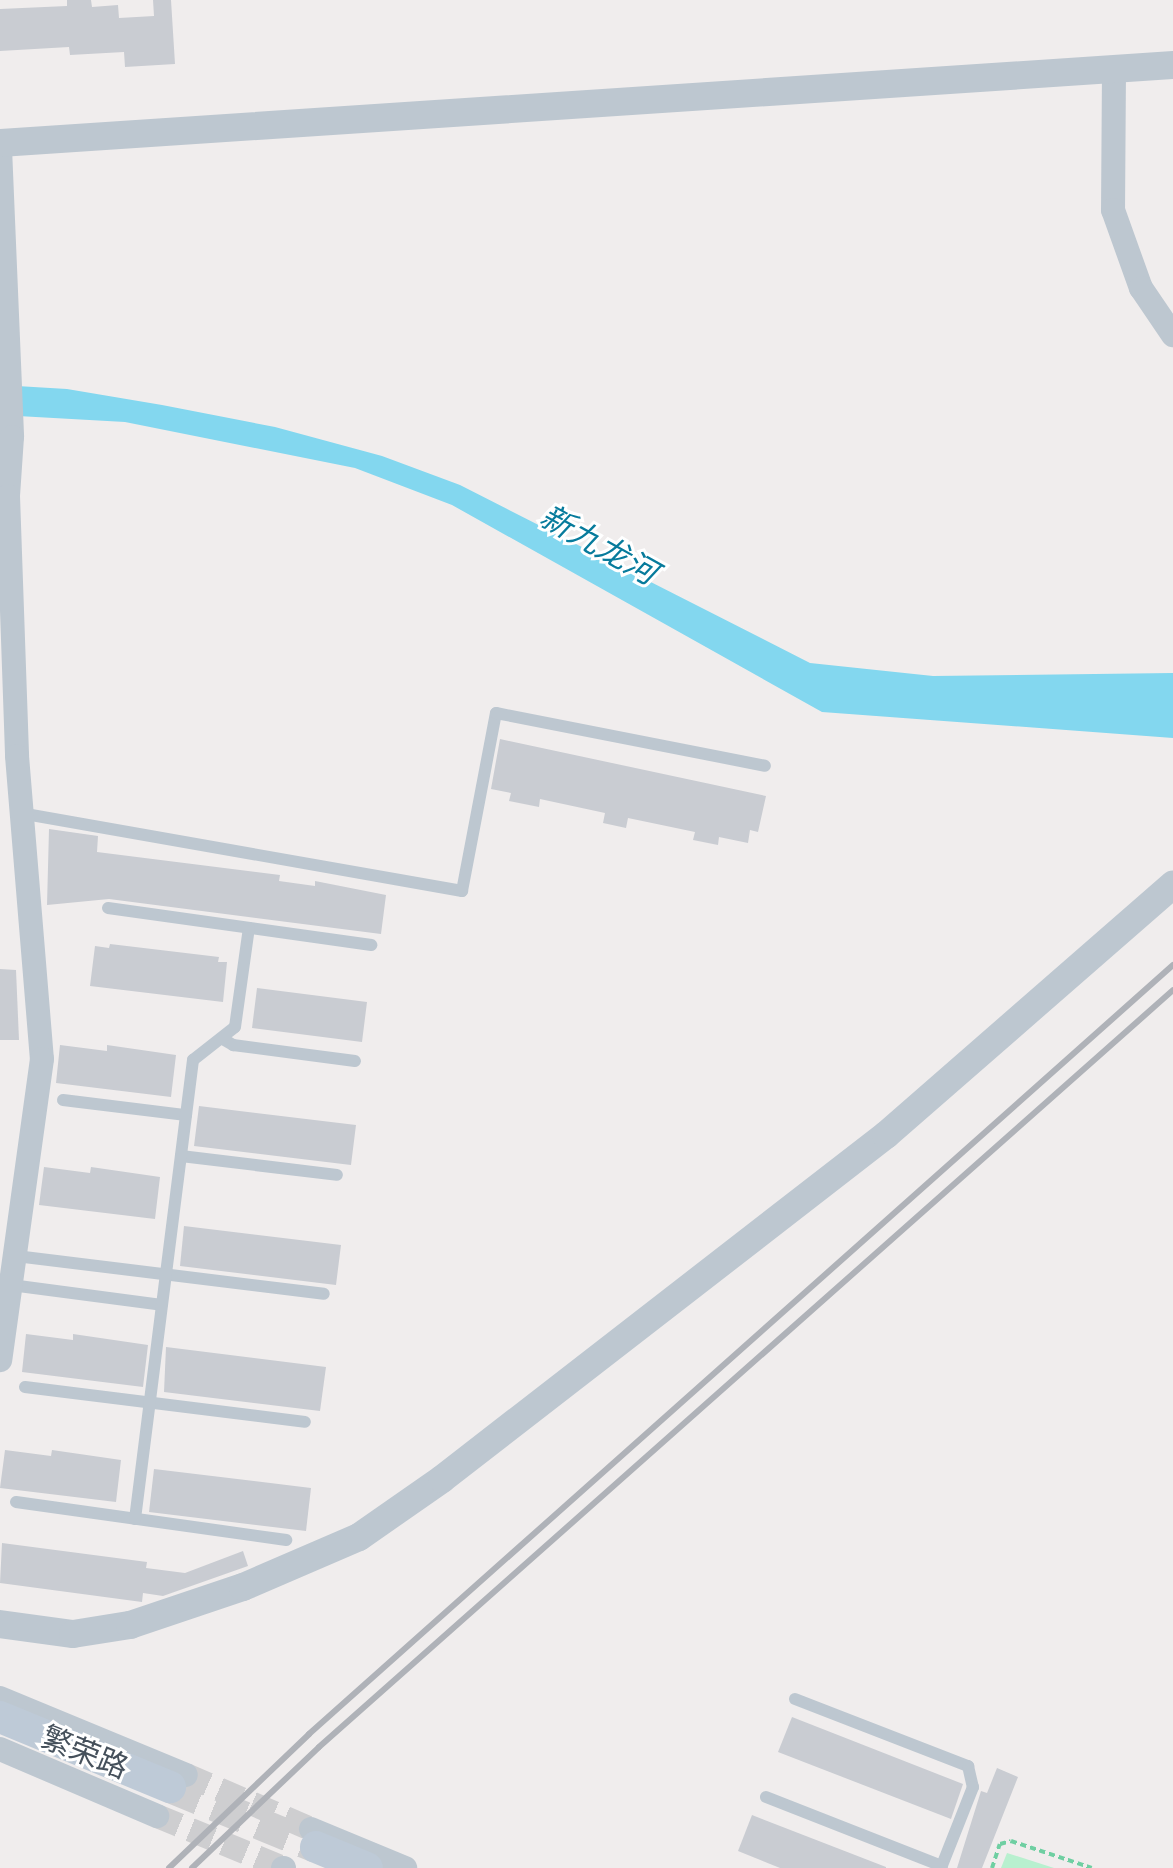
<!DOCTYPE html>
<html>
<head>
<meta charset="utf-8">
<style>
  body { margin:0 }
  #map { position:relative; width:1173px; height:1868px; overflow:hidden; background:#f0eded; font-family:Mulish,"Noto Sans SC",sans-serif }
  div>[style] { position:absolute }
  .green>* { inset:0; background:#b8f0cf }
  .water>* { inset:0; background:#83d7ef }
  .building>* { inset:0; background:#c9ccd2 }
  .minor-tunnel>* { height:24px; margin-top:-12px; transform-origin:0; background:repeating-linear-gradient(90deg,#ceced0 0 24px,transparent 0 36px) }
  .secondary-tunnel>* { height:32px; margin-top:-16px; transform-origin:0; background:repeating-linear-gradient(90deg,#ceced0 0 32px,transparent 0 48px) }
  .path>* { height:4px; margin-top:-2px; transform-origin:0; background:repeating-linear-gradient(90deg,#6fcfa2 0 6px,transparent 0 10px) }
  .service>* { height:12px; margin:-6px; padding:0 6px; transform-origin:6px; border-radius:6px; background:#bdc7d0 }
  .minor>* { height:24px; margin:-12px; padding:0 12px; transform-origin:12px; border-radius:12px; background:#bdc7d0 }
  .tertiary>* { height:28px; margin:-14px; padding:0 14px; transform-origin:14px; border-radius:14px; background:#bdc7d0 }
  .secondary>* { height:32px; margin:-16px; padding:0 16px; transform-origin:16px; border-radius:16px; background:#becad7 }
  .rail>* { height:6px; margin:-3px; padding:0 3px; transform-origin:3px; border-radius:3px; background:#afb2b8 }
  span { translate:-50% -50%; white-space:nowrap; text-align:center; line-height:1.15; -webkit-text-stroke:6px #fff; paint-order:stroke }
  .street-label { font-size:30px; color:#45505b }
  .water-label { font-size:32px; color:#077b9c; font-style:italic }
</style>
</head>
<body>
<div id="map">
  <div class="green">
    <i style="clip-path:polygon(1007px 1853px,1054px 1868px,1001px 1868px)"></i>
  </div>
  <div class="water">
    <i style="clip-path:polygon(0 385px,67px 389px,162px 405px,275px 427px,382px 456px,460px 485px,810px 663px,933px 676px,1173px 673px,1173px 738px,822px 712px,452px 505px,355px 468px,125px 422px,0 415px)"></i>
  </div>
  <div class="building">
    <i style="clip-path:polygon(67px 0,91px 0,92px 7px,118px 5px,119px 18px,154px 16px,153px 0,171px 0,175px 64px,125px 67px,124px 52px,70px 55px,69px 47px,0 51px,0 9px,67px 6px)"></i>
    <i style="clip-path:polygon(500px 739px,766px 796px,758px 832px,750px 830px,748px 843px,719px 837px,718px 845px,693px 840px,695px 832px,628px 818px,626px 828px,603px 823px,605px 813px,540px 799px,539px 807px,509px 801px,511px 793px,491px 789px)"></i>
    <i style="clip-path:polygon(49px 829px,98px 836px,97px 852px,280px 875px,279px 881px,315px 886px,315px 881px,386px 895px,381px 934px,109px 899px,47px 905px)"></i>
    <i style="clip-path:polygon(110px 944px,219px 957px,218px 962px,227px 962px,223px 1002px,90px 986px,95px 946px,109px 948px)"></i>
    <i style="clip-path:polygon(0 969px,16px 970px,19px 1040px,0 1040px)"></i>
    <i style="clip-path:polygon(257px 988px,367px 1002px,362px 1042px,252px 1028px)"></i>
    <i style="clip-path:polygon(60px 1045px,107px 1051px,107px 1045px,176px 1055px,171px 1097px,56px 1083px)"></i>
    <i style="clip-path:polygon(199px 1106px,356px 1125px,351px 1165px,194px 1146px)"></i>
    <i style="clip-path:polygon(44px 1167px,90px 1173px,91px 1167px,160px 1177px,155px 1219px,39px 1205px)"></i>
    <i style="clip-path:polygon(184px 1226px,341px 1245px,336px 1285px,180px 1266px)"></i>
    <i style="clip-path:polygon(26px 1334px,73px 1340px,73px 1334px,148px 1345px,143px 1387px,22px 1372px)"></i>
    <i style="clip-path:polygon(166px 1347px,326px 1367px,320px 1411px,164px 1392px)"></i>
    <i style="clip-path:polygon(5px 1450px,51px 1456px,52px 1450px,121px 1460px,116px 1502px,0 1488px)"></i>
    <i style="clip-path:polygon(154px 1469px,311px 1488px,306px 1531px,149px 1512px)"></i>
    <i style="clip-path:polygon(2px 1543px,147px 1562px,146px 1568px,185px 1573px,243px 1551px,248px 1566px,163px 1596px,143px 1593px,142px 1602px,0 1583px)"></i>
    <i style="clip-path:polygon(792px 1717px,963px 1784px,951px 1819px,778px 1752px)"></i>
    <i style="clip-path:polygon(997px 1768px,1018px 1777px,982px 1868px,957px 1868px,981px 1791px,987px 1793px)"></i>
    <i style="clip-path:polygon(752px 1815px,886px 1867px,886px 1868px,780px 1868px,738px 1851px)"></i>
  </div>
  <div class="minor-tunnel">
    <i style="left:186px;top:1775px;width:136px;rotate:23.4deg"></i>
    <i style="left:157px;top:1816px;width:136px;rotate:22.4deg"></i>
  </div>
  <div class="secondary-tunnel">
    <i style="left:170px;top:1787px;width:158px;rotate:22.3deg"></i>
  </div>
  <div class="path">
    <i style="left:992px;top:1868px;width:25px;rotate:-72deg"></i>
    <i style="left:1000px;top:1844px;width:11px;rotate:-15deg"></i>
    <i style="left:1011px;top:1841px;width:85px;rotate:18.4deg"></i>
  </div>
  <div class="service">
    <i style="left:20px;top:813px;width:449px;rotate:10deg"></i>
    <i style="left:462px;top:891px;width:181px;rotate:-79.2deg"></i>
    <i style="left:496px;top:713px;width:274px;rotate:11.1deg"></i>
    <i style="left:108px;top:908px;width:266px;rotate:8deg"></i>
    <i style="left:223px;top:1039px;width:12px;rotate:31deg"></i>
    <i style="left:233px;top:1045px;width:123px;rotate:7.5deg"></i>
    <i style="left:63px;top:1100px;width:124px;rotate:7deg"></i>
    <i style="left:181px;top:1156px;width:157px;rotate:6.9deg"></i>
    <i style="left:16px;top:1256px;width:310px;rotate:7deg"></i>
    <i style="left:11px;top:1285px;width:152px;rotate:7.5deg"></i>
    <i style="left:25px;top:1387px;width:282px;rotate:7.1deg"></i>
    <i style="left:16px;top:1502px;width:273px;rotate:8deg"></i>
    <i style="left:135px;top:1519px;width:463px;rotate:-82.8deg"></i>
    <i style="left:193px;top:1060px;width:53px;rotate:-38.2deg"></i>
    <i style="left:235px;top:1027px;width:100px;rotate:-82deg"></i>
    <i style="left:795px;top:1699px;width:186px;rotate:21.2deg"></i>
    <i style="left:968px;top:1766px;width:22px;rotate:77deg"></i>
    <i style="left:973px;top:1787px;width:87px;rotate:111.6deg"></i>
    <i style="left:766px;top:1797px;width:189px;rotate:21.4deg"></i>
  </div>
  <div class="minor">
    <i style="left:1114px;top:69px;width:141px;rotate:90.4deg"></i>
    <i style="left:1113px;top:210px;width:83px;rotate:70.3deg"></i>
    <i style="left:1141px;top:288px;width:57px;rotate:55.8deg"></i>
    <i style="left:0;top:148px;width:289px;rotate:87.6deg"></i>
    <i style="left:12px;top:437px;width:59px;rotate:93.9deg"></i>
    <i style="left:8px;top:496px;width:260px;rotate:88deg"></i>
    <i style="left:17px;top:756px;width:304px;rotate:85.3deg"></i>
    <i style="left:42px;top:1059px;width:304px;rotate:97.9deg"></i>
    <i style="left:0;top:1698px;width:201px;rotate:22.5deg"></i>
    <i style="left:0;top:1749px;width:171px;rotate:23.1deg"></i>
    <i style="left:311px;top:1829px;width:102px;rotate:22.5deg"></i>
    <i style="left:283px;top:1868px;width:1px"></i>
  </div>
  <div class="tertiary">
    <i style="left:0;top:143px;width:1176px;rotate:-3.8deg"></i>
    <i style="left:0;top:1624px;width:74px;rotate:7.8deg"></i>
    <i style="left:73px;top:1634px;width:58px;rotate:-9deg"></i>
    <i style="left:130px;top:1625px;width:119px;rotate:-18.6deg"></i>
    <i style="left:243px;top:1587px;width:126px;rotate:-23.3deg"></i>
    <i style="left:359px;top:1537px;width:101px;rotate:-34.9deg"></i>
    <i style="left:442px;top:1479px;width:562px;rotate:-37.77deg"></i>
    <i style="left:886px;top:1135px;width:381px;rotate:-41.1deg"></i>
  </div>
  <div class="secondary">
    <i style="left:0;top:1717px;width:184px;rotate:22.4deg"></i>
    <i style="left:316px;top:1847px;width:55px;rotate:22.4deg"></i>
  </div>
  <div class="rail">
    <i style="left:169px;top:1868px;width:194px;rotate:-43.7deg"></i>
    <i style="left:309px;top:1734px;width:1157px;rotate:-41.67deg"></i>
    <i style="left:192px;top:1868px;width:175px;rotate:-43.6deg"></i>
    <i style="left:319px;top:1747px;width:1141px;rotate:-41.55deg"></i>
  </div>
  <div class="street-label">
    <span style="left:85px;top:1752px;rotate:22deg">繁荣路</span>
  </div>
  <div class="water-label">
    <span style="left:599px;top:544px;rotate:29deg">新九龙河</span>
  </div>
</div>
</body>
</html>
